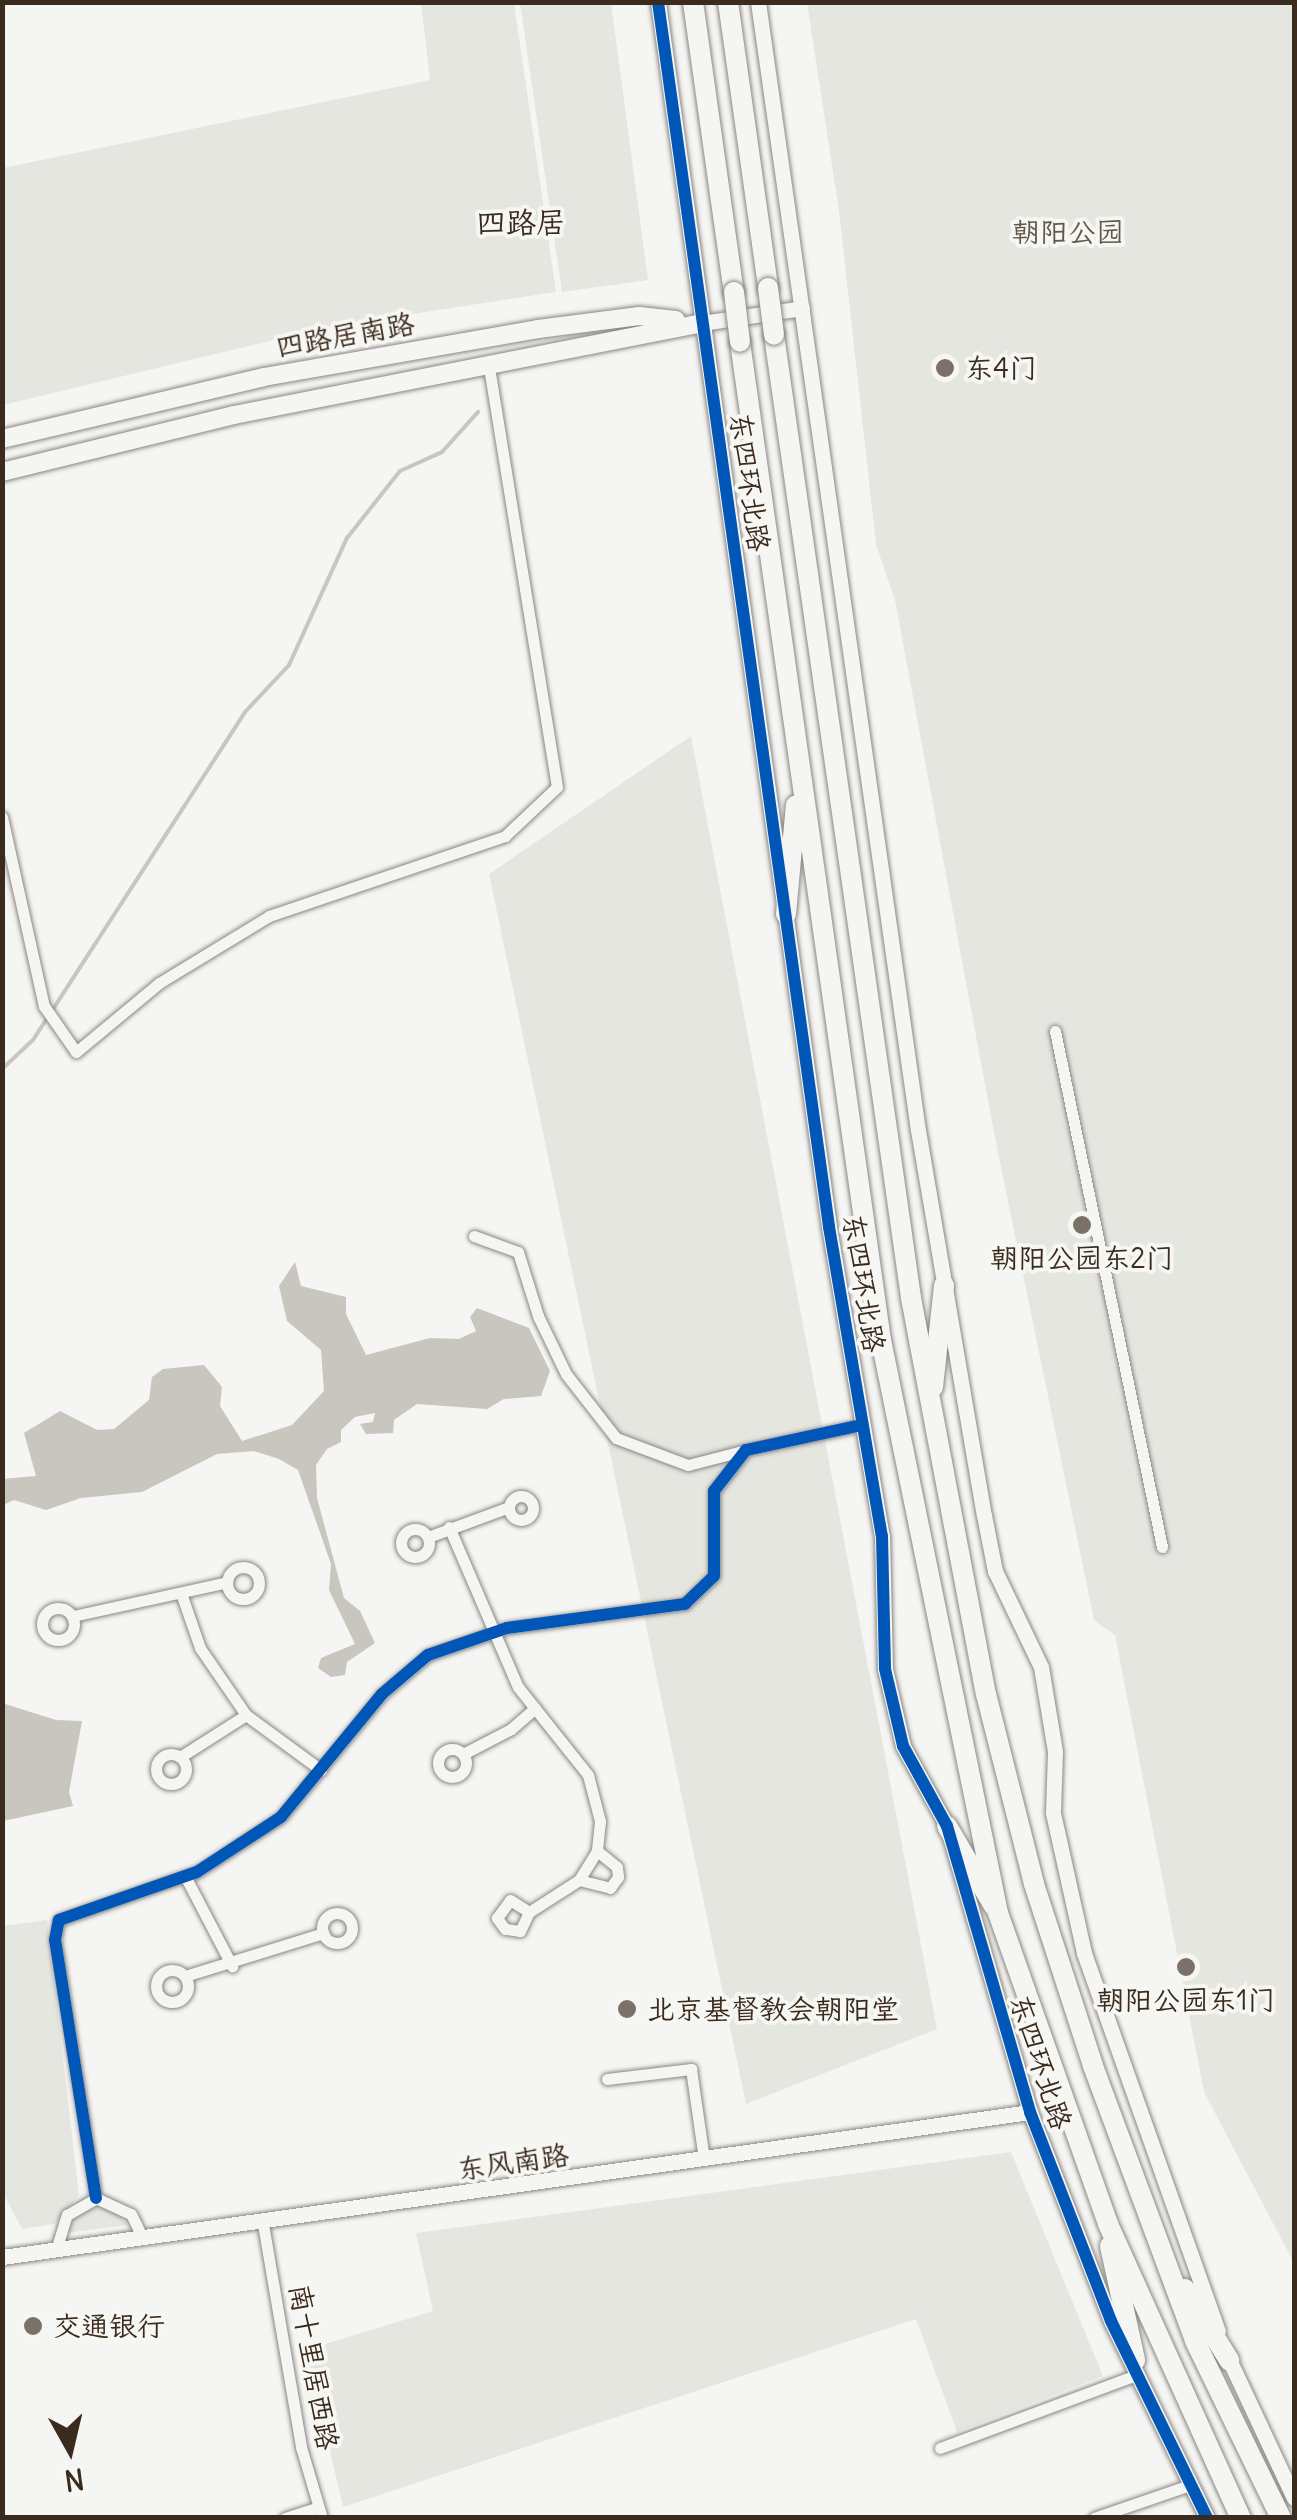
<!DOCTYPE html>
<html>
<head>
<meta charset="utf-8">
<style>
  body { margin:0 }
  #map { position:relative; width:1297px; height:2520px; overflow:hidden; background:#f5f5f3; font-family:Delius,"LXGW WenKai TC",sans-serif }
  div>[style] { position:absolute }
  .green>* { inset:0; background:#e6e6e1 }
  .water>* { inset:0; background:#c9c5bf }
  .stream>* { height:4px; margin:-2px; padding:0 2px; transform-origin:2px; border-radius:2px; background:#c9c5bf }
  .roads { filter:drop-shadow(0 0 2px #8a8683) drop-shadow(0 0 2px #8a8683) }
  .minor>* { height:11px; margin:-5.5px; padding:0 5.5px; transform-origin:5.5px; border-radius:5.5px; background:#f5f5f3 }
  .minor>.ring { margin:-5.5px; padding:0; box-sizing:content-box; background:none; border:11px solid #f5f5f3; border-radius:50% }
  .tertiary>* { height:15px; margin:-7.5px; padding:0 7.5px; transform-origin:7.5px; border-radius:7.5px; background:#f5f5f3 }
  .secondary>* { height:18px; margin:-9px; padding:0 9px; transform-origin:9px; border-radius:9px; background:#f5f5f3 }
  .trunk>* { height:20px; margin:-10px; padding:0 10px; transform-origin:10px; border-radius:10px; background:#f5f5f3 }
  .bridges { filter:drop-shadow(0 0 2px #8a8683) drop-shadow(0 0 2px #8a8683) }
  .trunk-bridge>* { height:20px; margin:-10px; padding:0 10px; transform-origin:10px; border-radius:10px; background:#f5f5f3 }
  .cycleway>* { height:12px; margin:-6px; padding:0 6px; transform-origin:6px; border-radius:6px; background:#0057b8 }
  .dots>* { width:28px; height:28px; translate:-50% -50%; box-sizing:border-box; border:5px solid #f6f6f2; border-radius:50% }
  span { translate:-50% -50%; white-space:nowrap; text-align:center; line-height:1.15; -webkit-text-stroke:8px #f6f6f2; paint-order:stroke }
  .park-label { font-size:28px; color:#63564b }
  .street-label { font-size:28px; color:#3b2a1e }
  .poi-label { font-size:28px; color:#3b2a1e }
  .left { translate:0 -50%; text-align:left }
  .neighbourhood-label { font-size:30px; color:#3b2a1e }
  .frame { position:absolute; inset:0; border:5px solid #3b2a1e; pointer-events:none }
  .north { position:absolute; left:20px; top:2400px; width:100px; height:100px; -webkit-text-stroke:8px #f6f6f2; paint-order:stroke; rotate:172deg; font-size:28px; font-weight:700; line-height:40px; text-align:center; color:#3b2a1e }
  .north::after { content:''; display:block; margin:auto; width:35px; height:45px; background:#3b2a1e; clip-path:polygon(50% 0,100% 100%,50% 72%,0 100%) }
</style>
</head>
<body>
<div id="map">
  <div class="green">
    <i style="clip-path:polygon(421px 3px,514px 3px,556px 292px,328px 327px,3px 405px,3px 168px,430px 80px)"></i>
    <i style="clip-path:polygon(520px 3px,611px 3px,648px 280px,562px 292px)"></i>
    <i style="clip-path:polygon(807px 3px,1294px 3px,1294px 2263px,1204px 2092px,1115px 1635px,1094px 1620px,994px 1133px,895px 600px,876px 545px,839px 211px)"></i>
    <i style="clip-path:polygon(691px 736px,937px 2029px,746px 2104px,489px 874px)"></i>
    <i style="clip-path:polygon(47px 1920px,79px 2195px,55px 2224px,22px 2229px,3px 2193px,2px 1926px)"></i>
    <i style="clip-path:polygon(1011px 2152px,1103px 2376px,957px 2432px,916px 2319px,343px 2507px,306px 2350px,433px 2311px,416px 2233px)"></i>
    <i style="clip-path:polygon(97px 2207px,115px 2211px,128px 2225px,66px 2233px,74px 2217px)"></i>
  </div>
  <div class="water">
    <i style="clip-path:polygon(295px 1262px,301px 1286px,346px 1297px,346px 1314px,366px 1355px,430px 1338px,459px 1339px,476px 1331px,470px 1317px,477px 1308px,529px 1328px,550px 1371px,541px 1396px,504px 1399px,487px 1409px,417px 1404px,394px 1420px,393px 1433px,366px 1434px,360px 1424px,373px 1422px,375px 1413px,355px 1417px,341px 1430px,341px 1442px,327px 1449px,316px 1465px,317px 1498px,344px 1598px,360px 1611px,375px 1643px,347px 1662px,345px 1675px,331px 1677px,318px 1668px,321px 1658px,355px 1644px,329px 1590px,331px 1564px,298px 1470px,279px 1459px,254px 1451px,217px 1454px,142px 1492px,81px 1498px,46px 1510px,14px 1500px,3px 1505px,3px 1479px,36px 1476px,24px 1433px,60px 1411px,97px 1430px,114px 1429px,149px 1400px,152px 1377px,163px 1369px,204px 1365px,222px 1387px,220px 1406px,242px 1441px,292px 1425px,324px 1391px,321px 1350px,287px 1321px,279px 1286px)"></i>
    <i style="clip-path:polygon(2px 1703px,56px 1720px,82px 1721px,69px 1792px,73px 1806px,3px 1821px)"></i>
  </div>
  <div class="stream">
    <i style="left:2px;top:1069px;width:42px;rotate:-43.1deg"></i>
    <i style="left:33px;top:1040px;width:391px;rotate:-57.1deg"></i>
    <i style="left:245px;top:712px;width:64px;rotate:-46.9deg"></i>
    <i style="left:289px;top:665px;width:140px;rotate:-65.5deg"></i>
    <i style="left:347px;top:538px;width:85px;rotate:-51.7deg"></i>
    <i style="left:400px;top:471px;width:46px;rotate:-24.3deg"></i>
    <i style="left:442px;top:452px;width:54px;rotate:-48deg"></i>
  </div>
  <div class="roads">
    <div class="minor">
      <i style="left:2px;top:817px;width:194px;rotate:77.5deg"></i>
      <i style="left:44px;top:1006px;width:56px;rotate:55.2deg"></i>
      <i style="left:76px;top:1052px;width:108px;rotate:-39.7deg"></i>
      <i style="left:159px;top:983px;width:129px;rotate:-31.3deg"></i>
      <i style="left:269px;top:916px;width:249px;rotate:-18.7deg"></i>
      <i style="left:505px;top:836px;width:71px;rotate:-43.3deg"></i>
      <i style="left:557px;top:787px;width:423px;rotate:-99.2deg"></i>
      <i style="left:1055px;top:1031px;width:527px;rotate:78.28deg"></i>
      <i style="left:474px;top:1236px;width:47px;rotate:20deg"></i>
      <i style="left:518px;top:1252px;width:67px;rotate:72.6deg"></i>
      <i style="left:538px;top:1316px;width:64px;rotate:64.2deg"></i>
      <i style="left:566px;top:1374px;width:81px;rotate:52deg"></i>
      <i style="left:616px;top:1438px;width:77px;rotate:20.6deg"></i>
      <i style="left:688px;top:1465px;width:60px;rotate:-14.5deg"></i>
      <i class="ring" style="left:509px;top:1496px;width:13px;height:13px"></i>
      <i style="left:449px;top:1527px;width:174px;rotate:66.7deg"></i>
      <i style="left:518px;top:1687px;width:112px;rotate:51.5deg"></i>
      <i style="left:588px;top:1775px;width:48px;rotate:75.4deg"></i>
      <i style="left:600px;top:1821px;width:30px;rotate:96deg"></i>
      <i style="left:597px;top:1851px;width:34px;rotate:122deg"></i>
      <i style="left:579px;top:1880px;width:59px;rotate:147.4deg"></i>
      <i style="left:529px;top:1912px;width:21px;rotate:115deg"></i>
      <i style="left:520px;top:1931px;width:15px;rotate:-172deg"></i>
      <i style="left:505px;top:1929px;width:14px;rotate:-126deg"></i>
      <i style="left:497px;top:1918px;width:22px;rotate:-54deg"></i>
      <i style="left:510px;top:1900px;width:22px;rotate:32deg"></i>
      <i class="ring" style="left:401px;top:1529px;width:17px;height:17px"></i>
      <i style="left:428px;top:1537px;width:86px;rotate:-20.3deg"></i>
      <i class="ring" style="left:227px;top:1567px;width:21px;height:21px"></i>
      <i style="left:181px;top:1593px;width:58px;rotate:70.9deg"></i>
      <i style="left:200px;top:1648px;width:81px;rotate:55.5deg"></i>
      <i style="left:246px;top:1715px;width:93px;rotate:36.3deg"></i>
      <i class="ring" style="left:42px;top:1608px;width:21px;height:21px"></i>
      <i style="left:73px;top:1616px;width:158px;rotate:-12.4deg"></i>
      <i class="ring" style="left:438px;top:1749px;width:17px;height:17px"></i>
      <i style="left:463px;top:1754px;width:54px;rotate:-27.5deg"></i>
      <i style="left:511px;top:1729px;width:32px;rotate:-41deg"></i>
      <i class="ring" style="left:156px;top:1754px;width:19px;height:19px"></i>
      <i style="left:180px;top:1757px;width:78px;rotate:-32.5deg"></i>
      <i style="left:185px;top:1876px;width:102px;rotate:62.4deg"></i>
      <i style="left:579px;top:1880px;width:32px;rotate:14deg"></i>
      <i style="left:610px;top:1888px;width:14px;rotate:-54deg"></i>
      <i style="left:618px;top:1877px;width:10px;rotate:-96deg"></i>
      <i style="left:617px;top:1867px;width:26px;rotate:-141deg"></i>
      <i class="ring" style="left:322px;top:1913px;width:19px;height:19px"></i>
      <i class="ring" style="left:156px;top:1970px;width:21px;height:21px"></i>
      <i style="left:185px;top:1976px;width:145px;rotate:-17.3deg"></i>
      <i style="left:607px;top:2079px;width:85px;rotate:-6.8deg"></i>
      <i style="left:691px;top:2069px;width:91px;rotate:81.8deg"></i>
      <i style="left:96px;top:2198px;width:261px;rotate:-99deg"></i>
      <i style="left:55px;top:1940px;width:20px;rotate:-79deg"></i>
      <i style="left:59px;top:1920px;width:146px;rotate:-19.2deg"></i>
      <i style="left:197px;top:1872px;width:100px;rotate:-33.2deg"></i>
      <i style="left:281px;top:1817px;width:159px;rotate:-50.6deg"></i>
      <i style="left:382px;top:1694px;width:60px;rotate:-40.3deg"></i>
      <i style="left:428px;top:1655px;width:83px;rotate:-18.9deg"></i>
      <i style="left:507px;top:1628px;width:180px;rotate:-7.7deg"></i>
      <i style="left:685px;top:1604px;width:40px;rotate:-44deg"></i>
      <i style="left:714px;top:1576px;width:85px;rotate:-90deg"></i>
      <i style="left:714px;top:1491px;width:52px;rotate:-52deg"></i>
      <i style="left:746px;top:1450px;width:119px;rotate:-12.2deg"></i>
      <i style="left:263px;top:2224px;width:226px;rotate:80.3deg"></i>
      <i style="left:301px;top:2447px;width:74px;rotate:73.5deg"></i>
      <i style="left:56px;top:2250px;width:37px;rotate:-73deg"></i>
      <i style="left:67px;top:2215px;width:34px;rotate:-30deg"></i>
      <i style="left:96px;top:2198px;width:38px;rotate:25deg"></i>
      <i style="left:131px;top:2214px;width:28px;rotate:64deg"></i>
      <i style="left:940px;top:2448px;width:212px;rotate:-20.4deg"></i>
      <i style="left:285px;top:2518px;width:35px;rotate:-18deg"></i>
      <i style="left:1094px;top:2518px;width:102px;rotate:-19deg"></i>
    </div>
    <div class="tertiary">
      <i style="left:658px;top:2px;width:1237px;rotate:82.05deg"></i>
      <i style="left:829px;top:1227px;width:314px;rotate:80.3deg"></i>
      <i style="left:882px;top:1536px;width:133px;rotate:88.7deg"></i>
      <i style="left:885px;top:1669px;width:79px;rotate:76.8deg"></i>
      <i style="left:903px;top:1746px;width:91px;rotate:61.2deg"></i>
      <i style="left:947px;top:1826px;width:298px;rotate:73.8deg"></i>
      <i style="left:1030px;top:2112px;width:224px;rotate:68.8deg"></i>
      <i style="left:1111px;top:2321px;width:219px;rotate:64deg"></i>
      <i style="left:758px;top:2px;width:1139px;rotate:81.93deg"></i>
      <i style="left:918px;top:1130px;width:391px;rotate:80.3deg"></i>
      <i style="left:984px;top:1515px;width:57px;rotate:78.9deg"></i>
      <i style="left:995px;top:1571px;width:106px;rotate:64.4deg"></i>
      <i style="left:1041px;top:1667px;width:86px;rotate:80.6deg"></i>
      <i style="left:1055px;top:1752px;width:61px;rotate:91.9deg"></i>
      <i style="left:1053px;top:1813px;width:143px;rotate:77.5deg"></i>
      <i style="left:1084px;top:1953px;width:401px;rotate:70.5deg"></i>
      <i style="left:702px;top:323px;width:101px;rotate:-8.5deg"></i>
      <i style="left:2px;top:2257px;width:1038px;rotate:-8.03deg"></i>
      <i style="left:1226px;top:2353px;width:160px;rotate:64.9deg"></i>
    </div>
    <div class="secondary">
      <i style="left:2px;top:439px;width:269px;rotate:-13.3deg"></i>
      <i style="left:264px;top:377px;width:278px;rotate:-9.9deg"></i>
      <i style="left:538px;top:329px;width:102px;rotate:-7.3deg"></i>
      <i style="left:639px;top:316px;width:37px;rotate:6deg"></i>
      <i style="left:2px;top:472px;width:239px;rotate:-13.8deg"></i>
      <i style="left:234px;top:415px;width:477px;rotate:-11.1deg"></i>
    </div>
    <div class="trunk">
      <i style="left:693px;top:2px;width:293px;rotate:82deg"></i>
      <i style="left:728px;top:2px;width:289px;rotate:82deg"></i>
      <i style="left:774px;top:335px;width:973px;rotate:81.9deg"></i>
      <i style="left:911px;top:1298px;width:403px;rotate:79.3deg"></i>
      <i style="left:986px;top:1694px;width:196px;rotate:75.8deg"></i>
      <i style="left:1034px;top:1884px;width:191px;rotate:72deg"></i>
      <i style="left:1093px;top:2066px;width:293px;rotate:69.6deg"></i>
      <i style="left:1195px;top:2341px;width:197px;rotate:64.1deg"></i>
      <i style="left:740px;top:342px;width:1008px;rotate:81.96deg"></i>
      <i style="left:881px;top:1340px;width:585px;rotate:78.46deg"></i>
      <i style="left:998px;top:1913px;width:330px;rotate:70.5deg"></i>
      <i style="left:1108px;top:2224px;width:323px;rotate:65.7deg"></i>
      <i style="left:786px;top:914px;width:109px;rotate:-84.8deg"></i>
      <i style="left:933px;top:1387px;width:102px;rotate:-83.8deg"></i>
      <i style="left:947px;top:1826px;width:93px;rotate:59.6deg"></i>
      <i style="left:1110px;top:2246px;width:117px;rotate:77.6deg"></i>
      <i style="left:1185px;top:2289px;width:84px;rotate:58.2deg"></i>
    </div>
  </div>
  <div class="bridges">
    <div class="trunk-bridge">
      <i style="left:768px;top:288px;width:47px;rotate:82.7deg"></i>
      <i style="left:734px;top:292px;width:50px;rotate:83.2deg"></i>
    </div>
  </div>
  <div class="cycleway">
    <i style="left:658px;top:2px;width:1237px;rotate:82.05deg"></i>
    <i style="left:829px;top:1227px;width:314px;rotate:80.3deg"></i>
    <i style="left:882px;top:1536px;width:133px;rotate:88.7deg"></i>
    <i style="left:885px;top:1669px;width:79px;rotate:76.8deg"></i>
    <i style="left:903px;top:1746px;width:91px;rotate:61.2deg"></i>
    <i style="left:947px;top:1826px;width:298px;rotate:73.8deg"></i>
    <i style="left:1030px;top:2112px;width:224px;rotate:68.8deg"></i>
    <i style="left:1111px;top:2321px;width:219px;rotate:64deg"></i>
    <i style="left:96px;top:2198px;width:261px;rotate:-99deg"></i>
    <i style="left:55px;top:1940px;width:20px;rotate:-79deg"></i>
    <i style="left:59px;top:1920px;width:146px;rotate:-19.2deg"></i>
    <i style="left:197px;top:1872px;width:100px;rotate:-33.2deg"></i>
    <i style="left:281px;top:1817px;width:159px;rotate:-50.6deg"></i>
    <i style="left:382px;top:1694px;width:60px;rotate:-40.3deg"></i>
    <i style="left:428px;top:1655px;width:83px;rotate:-18.9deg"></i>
    <i style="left:507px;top:1628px;width:180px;rotate:-7.7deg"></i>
    <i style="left:685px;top:1604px;width:40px;rotate:-44deg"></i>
    <i style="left:714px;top:1576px;width:85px;rotate:-90deg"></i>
    <i style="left:714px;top:1491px;width:52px;rotate:-52deg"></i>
    <i style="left:746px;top:1450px;width:119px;rotate:-12.2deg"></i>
  </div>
  <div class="dots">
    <i style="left:945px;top:368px;background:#7c7169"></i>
    <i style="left:1082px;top:1225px;background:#7c7169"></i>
    <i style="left:1186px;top:1967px;background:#7c7169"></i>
    <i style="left:627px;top:2009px;background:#7c7169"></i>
    <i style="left:33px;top:2326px;background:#7c7169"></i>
  </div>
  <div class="park-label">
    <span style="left:1068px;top:232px">朝阳公园</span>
  </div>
  <div class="street-label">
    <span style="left:345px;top:335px;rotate:-10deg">四路居南路</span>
    <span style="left:750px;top:482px;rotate:82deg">东四环北路</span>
    <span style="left:864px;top:1283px;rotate:81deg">东四环北路</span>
    <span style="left:1041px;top:2062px;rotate:72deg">东四环北路</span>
    <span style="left:513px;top:2162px;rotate:-8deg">东风南路</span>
    <span style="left:314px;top:2367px;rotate:80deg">南十里居西路</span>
  </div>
  <div class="poi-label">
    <span class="left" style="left:965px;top:368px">东4门</span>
    <span style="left:1082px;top:1258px">朝阳公园东2门</span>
    <span style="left:1186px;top:2000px">朝阳公园东1门</span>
    <span class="left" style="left:647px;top:2009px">北京基督教会朝阳堂</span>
    <span class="left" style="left:53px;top:2326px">交通银行</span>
  </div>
  <div class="neighbourhood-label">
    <span style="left:521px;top:222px">四路居</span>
  </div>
  <div class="frame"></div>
  <div class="north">N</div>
</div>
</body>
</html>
